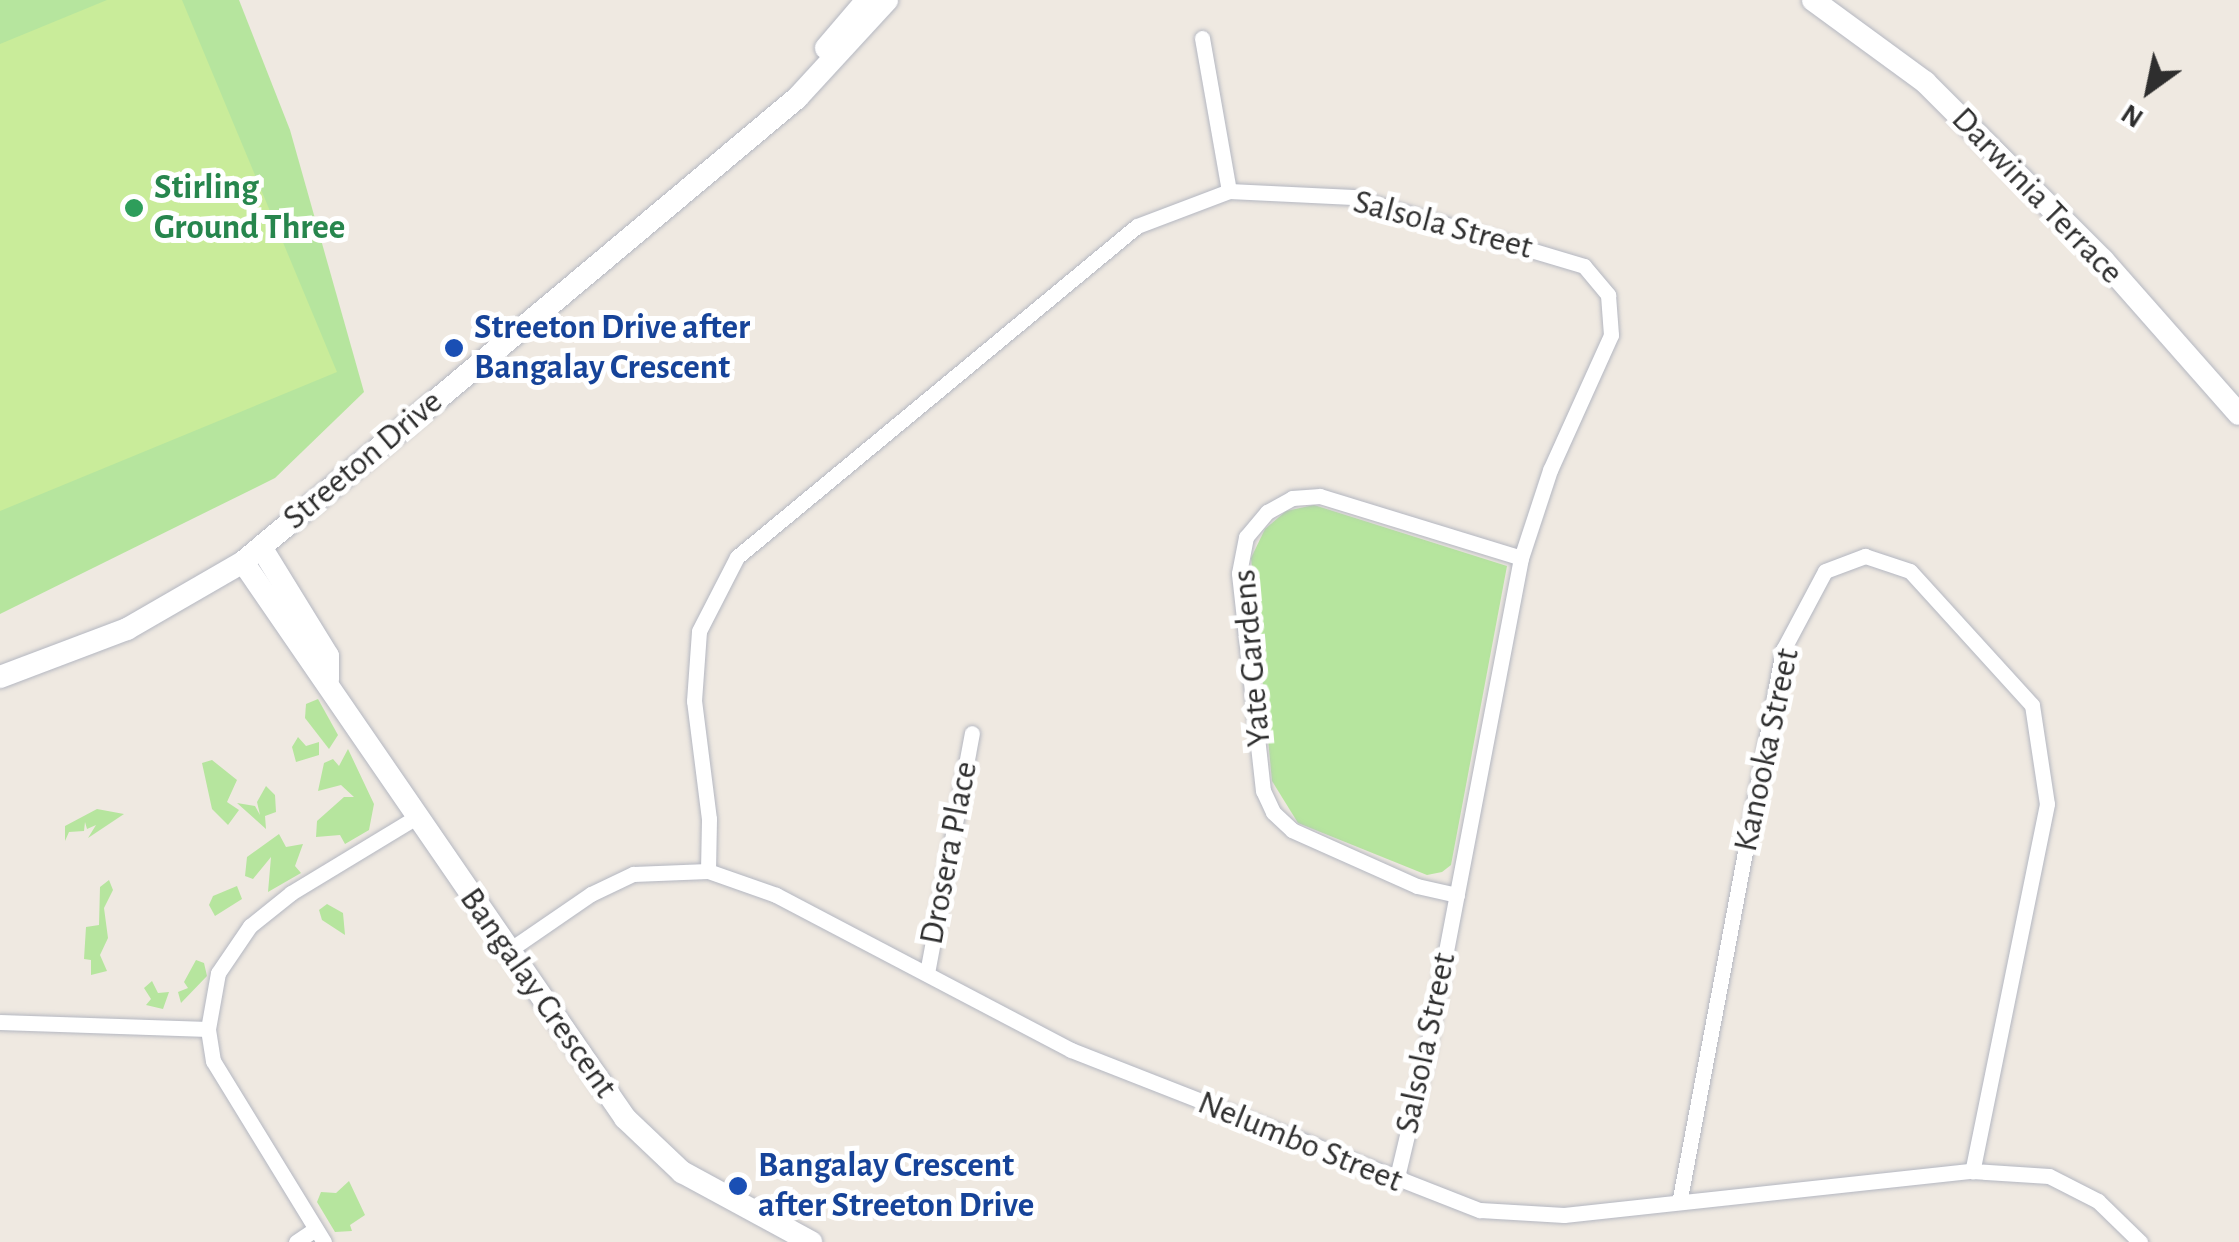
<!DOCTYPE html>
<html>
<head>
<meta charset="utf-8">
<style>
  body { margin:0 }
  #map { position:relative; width:2239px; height:1242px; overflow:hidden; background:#efe9e1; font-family:"Alegreya Sans",sans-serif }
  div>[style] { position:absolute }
  .green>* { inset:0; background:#b6e59e }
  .pitch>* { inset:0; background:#c9ec9a }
  .roads { filter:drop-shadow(0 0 2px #b4b7c1) drop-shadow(0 0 2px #b4b7c1) }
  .street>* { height:15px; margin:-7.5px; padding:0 7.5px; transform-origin:7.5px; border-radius:7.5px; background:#fff }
  .secondary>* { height:22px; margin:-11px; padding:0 11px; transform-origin:11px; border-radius:11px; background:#fff }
  .dots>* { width:28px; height:28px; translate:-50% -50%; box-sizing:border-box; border:5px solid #fff; border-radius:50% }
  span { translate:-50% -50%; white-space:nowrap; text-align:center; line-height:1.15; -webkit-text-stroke:10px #fff; paint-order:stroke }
  .leisure-label { font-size:35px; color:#27864d; font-weight:700 }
  .left { translate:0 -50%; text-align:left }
  .street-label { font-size:35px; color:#2e2e2e }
  .transit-label { font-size:35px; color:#164399; font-weight:700 }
  .north { position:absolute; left:2099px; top:40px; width:100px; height:100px; -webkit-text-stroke:8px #fff; paint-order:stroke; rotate:213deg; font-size:28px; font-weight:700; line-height:40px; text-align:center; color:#2e2e2e }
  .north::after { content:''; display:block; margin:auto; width:35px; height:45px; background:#2e2e2e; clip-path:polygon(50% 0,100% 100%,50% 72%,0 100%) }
</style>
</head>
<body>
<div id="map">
  <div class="green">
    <i style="clip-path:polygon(0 0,239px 0,290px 130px,364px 392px,275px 478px,0 614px)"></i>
    <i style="clip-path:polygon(1314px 505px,1507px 566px,1451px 865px,1442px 872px,1427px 875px,1298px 823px,1272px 781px,1251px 558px,1265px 529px,1286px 511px)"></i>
    <i style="clip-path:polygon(318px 699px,338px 735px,329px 749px,305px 718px,306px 704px)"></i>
    <i style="clip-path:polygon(298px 737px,306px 746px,319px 742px,319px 755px,296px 762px,292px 747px)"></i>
    <i style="clip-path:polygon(348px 749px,374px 804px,369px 830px,345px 844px,340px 835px,316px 837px,317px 821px,344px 797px,354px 797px,341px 785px,318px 791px,324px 763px,333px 759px,339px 766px)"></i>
    <i style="clip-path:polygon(212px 760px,237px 780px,227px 802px,239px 810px,228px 825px,212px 809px,202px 763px)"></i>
    <i style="clip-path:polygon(266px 786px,275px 795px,276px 812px,265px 816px,266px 829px,237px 803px,255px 806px,260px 815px,257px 802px)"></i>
    <i style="clip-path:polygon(97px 809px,124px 814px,88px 838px,96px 825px,87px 829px,85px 822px,84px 831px,69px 832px,65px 841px,65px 826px)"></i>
    <i style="clip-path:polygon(279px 834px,286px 847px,303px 844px,295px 866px,301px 873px,268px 892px,271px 857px,253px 879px,245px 876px,247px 857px)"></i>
    <i style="clip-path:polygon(109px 880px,113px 890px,104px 908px,108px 938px,100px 955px,107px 971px,91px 975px,91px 960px,84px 959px,86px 927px,99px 925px,100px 887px)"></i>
    <i style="clip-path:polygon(237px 886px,242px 899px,215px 916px,209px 905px,213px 896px)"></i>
    <i style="clip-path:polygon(327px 904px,343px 913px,345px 935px,322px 920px,319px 910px)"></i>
    <i style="clip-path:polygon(196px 960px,204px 963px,207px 976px,181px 1003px,178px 992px,188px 988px,184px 982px)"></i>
    <i style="clip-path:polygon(152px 981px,158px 993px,169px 992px,163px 1009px,146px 1005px,151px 999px,144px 988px)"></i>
    <i style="clip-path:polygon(349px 1181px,365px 1215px,350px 1225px,352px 1231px,335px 1232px,317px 1202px,321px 1192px,336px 1193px)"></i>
  </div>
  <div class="pitch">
    <i style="clip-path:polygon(107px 0,182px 0,337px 372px,0 511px,0 44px)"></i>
  </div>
  <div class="roads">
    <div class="street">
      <i style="left:1202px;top:38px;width:155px;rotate:80deg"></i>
      <i style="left:708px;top:871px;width:52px;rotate:-88.9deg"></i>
      <i style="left:709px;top:819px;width:119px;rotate:-97.2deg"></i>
      <i style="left:694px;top:701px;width:70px;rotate:-85.9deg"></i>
      <i style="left:699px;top:631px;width:83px;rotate:-62.8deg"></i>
      <i style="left:737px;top:557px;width:519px;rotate:-39.61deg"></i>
      <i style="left:1137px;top:226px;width:98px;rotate:-20.8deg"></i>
      <i style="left:1229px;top:191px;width:124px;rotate:2.8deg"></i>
      <i style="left:1353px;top:197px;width:241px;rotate:16.6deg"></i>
      <i style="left:1584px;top:266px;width:38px;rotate:50deg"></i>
      <i style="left:1608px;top:295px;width:40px;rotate:85.7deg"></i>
      <i style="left:1611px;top:335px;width:148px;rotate:114.3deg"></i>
      <i style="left:1550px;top:470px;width:93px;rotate:108.2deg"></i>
      <i style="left:1521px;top:558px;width:498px;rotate:100.8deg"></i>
      <i style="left:1428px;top:1047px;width:138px;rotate:103.4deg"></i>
      <i style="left:1457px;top:895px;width:41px;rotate:-167.3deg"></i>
      <i style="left:1417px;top:886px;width:137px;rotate:-155.9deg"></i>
      <i style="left:1292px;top:830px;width:26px;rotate:-137deg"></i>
      <i style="left:1273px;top:812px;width:23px;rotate:-115deg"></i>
      <i style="left:1263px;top:791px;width:219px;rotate:-96.3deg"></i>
      <i style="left:1239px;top:573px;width:37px;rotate:-79deg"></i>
      <i style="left:1246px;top:537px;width:33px;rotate:-50deg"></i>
      <i style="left:1267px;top:512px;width:29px;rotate:-29deg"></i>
      <i style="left:1292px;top:498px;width:28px;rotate:-4deg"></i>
      <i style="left:1320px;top:496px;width:210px;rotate:17.1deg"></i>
      <i style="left:505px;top:953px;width:104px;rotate:-34.5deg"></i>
      <i style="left:591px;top:894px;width:47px;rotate:-25.5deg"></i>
      <i style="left:633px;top:874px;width:75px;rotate:-2.3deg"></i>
      <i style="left:708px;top:871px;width:72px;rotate:19.4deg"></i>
      <i style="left:776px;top:895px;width:333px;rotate:27.7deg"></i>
      <i style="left:1071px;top:1050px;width:439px;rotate:21.4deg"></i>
      <i style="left:1480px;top:1210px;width:84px;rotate:3.4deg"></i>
      <i style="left:1564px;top:1215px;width:410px;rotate:-6.2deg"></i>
      <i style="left:1972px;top:1171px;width:77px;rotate:3.7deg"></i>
      <i style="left:2049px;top:1176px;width:55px;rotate:27deg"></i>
      <i style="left:2098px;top:1201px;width:59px;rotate:44.3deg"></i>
      <i style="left:927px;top:973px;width:244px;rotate:-79.4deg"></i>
      <i style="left:0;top:1022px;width:208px;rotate:1.9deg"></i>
      <i style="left:1680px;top:1198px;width:558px;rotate:-79.36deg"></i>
      <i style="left:1783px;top:650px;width:89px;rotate:-62deg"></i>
      <i style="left:1825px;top:571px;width:43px;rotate:-20.6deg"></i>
      <i style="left:1865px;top:556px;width:47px;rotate:18.4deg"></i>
      <i style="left:1910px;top:571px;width:181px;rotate:47.7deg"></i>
      <i style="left:2032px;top:705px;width:100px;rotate:81.4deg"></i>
      <i style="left:2047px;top:804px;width:375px;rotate:101.5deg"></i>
      <i style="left:296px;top:1242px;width:22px;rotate:-34deg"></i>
      <i style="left:324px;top:1242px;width:212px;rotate:-121.5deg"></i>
      <i style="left:213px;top:1061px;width:32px;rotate:-99deg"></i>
      <i style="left:208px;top:1029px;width:57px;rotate:-79.9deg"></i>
      <i style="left:218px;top:973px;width:57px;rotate:-55.8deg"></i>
      <i style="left:250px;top:926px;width:53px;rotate:-38.8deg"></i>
      <i style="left:291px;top:893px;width:149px;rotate:-31.2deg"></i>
    </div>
    <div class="secondary">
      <i style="left:1813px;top:0;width:139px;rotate:36.2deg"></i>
      <i style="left:1925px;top:82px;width:252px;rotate:45deg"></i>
      <i style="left:2103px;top:260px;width:205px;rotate:48.6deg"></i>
      <i style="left:826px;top:48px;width:63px;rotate:-49.5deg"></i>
      <i style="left:261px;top:547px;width:128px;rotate:58.4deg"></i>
      <i style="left:328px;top:656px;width:23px;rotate:90deg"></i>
      <i style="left:243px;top:562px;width:675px;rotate:55.51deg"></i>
      <i style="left:625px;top:1118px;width:79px;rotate:43.5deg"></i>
      <i style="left:682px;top:1172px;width:147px;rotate:28.5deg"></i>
      <i style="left:0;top:677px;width:136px;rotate:-20.7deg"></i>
      <i style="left:127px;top:629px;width:134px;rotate:-30deg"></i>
      <i style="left:243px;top:562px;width:723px;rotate:-39.95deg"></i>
      <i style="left:797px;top:98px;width:133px;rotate:-47.4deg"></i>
    </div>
  </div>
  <div class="dots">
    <i style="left:134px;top:208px;background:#2e9e5b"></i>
    <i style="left:454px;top:348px;background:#1a4fb4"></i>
    <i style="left:738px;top:1186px;background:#1a4fb4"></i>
  </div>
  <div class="leisure-label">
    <span class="left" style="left:154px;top:208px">Stirling<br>Ground Three</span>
  </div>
  <div class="street-label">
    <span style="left:2037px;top:196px;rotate:46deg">Darwinia Terrace</span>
    <span style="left:1443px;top:225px;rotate:15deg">Salsola Street</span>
    <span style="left:363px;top:460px;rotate:-40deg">Streeton Drive</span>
    <span style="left:1252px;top:658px;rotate:-95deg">Yate Gardens</span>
    <span style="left:1767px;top:750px;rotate:-78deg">Kanooka Street</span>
    <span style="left:949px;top:853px;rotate:-79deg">Drosera Place</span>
    <span style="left:538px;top:993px;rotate:55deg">Bangalay Crescent</span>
    <span style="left:1426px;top:1043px;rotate:-78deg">Salsola Street</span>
    <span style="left:1300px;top:1142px;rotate:22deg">Nelumbo Street</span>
  </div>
  <div class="transit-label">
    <span class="left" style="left:474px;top:348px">Streeton Drive after<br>Bangalay Crescent</span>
    <span class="left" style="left:758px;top:1186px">Bangalay Crescent<br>after Streeton Drive</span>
  </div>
  <div class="north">N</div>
</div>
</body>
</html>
